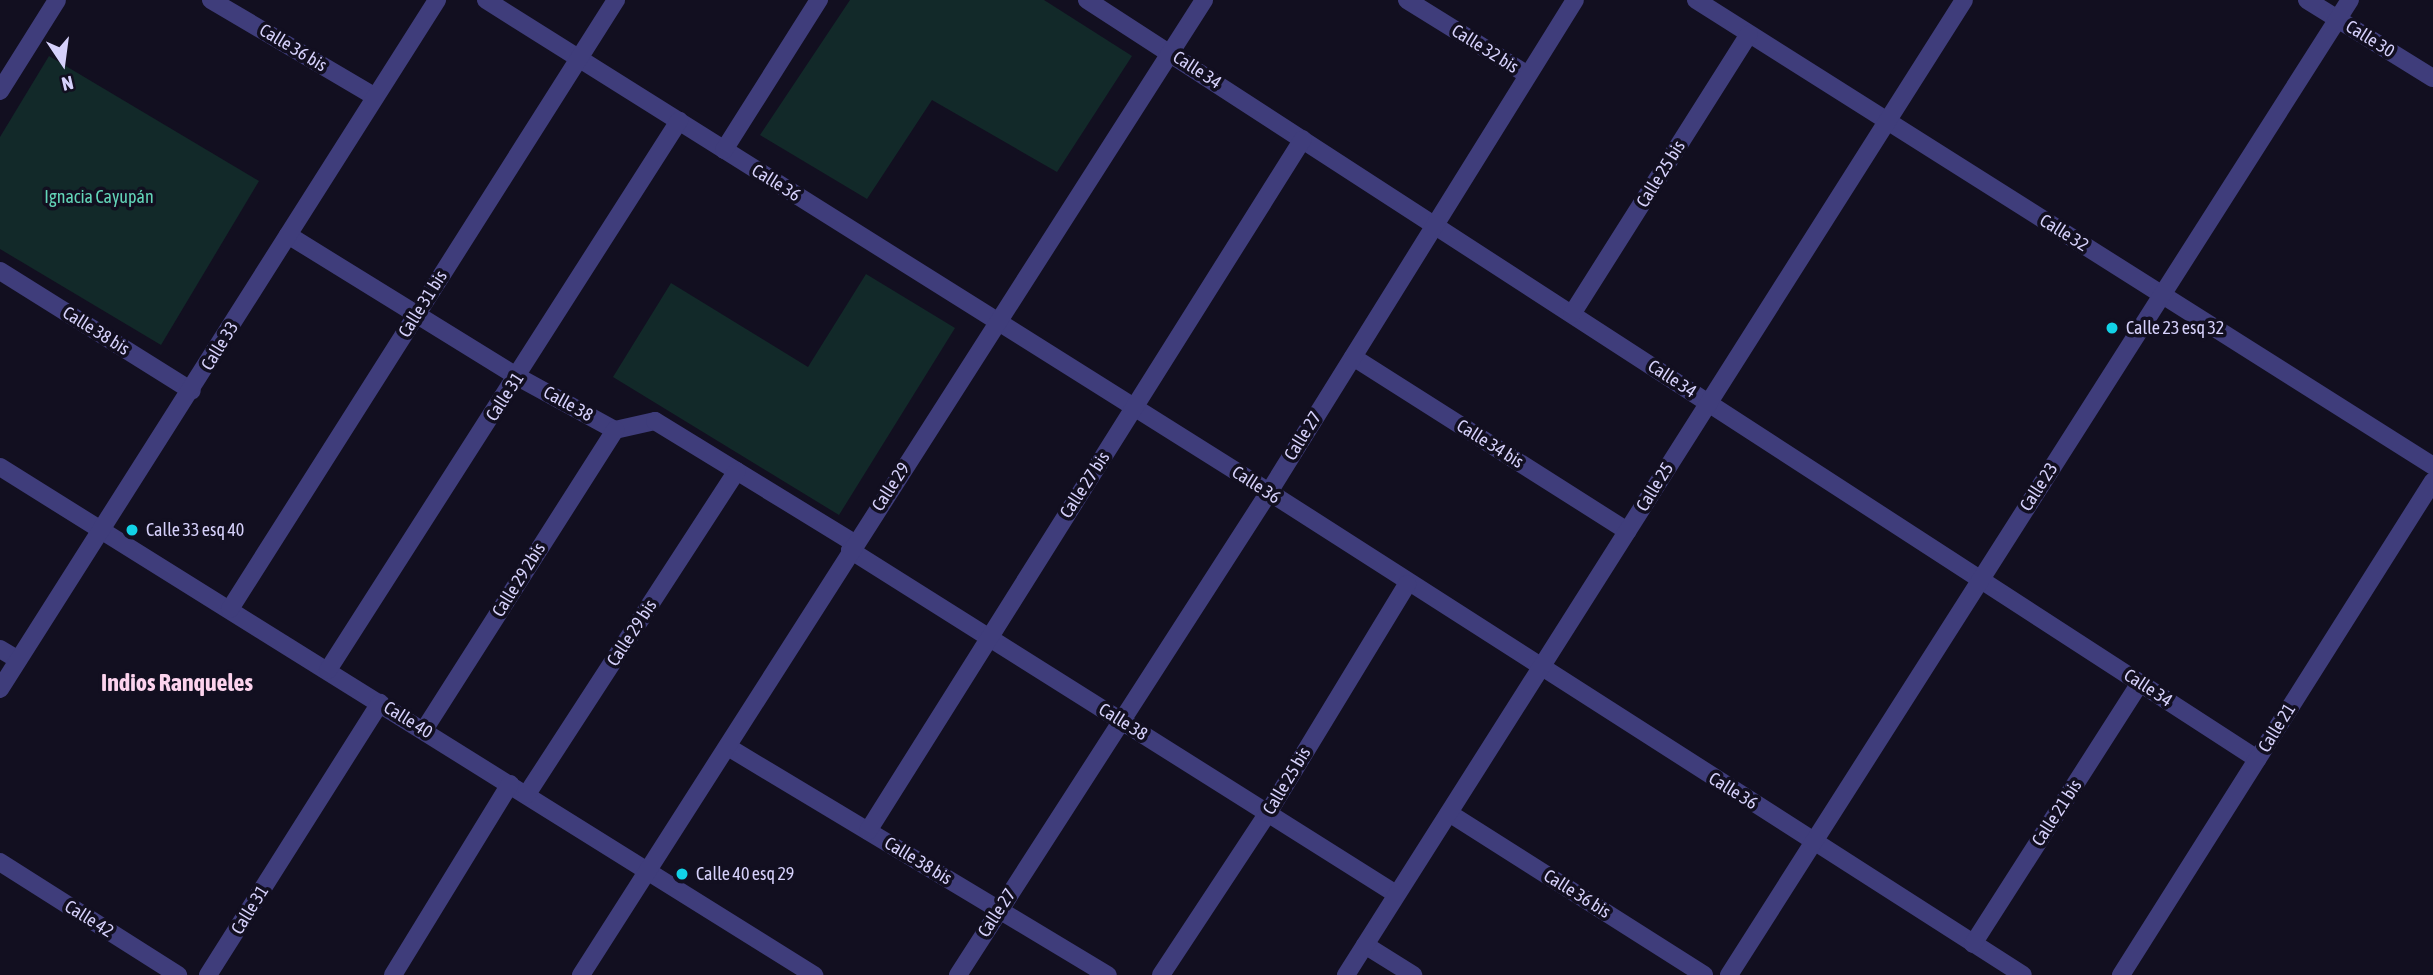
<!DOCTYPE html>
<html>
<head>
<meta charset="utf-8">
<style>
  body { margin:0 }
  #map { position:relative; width:2433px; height:975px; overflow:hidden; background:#120f20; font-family:"Asap Condensed",sans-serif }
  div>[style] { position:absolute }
  .green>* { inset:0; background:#122929 }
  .minor>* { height:18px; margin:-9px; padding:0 9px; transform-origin:9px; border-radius:9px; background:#3f3d7b }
  .dots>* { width:19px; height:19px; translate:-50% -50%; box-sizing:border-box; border:4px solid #120f20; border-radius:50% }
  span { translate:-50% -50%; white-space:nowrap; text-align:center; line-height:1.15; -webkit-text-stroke:7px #120f20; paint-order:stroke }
  .street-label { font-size:18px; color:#d6d1fb }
  .park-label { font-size:18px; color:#63d5b8 }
  .poi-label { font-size:18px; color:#d6d1fb }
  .left { translate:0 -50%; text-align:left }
  .district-label { font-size:24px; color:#fcd3ed; font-weight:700 }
  .north { position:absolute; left:28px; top:28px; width:70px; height:70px; -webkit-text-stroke:5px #120f20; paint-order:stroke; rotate:167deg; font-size:19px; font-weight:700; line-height:28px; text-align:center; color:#d6d1fb }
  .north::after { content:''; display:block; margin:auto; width:24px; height:32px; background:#d6d1fb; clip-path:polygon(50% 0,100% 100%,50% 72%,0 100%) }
</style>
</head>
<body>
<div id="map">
  <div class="green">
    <i style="clip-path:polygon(850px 0,1044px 0,1132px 56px,1057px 172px,932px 100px,867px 199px,760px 135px)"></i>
    <i style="clip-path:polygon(49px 56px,259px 181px,161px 345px,0 249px,0 137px)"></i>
    <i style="clip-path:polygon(866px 274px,955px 328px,839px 515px,613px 377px,671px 283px,808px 367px)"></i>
  </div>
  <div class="minor">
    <i style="left:211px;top:0;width:189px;rotate:30.5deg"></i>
    <i style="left:486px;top:0;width:925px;rotate:32.14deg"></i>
    <i style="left:1269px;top:492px;width:895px;rotate:32.64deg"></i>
    <i style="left:1087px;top:0;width:1395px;rotate:32.97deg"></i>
    <i style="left:1407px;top:0;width:142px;rotate:31.8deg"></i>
    <i style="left:1696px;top:0;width:872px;rotate:32.3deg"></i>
    <i style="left:2307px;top:0;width:148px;rotate:31.8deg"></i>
    <i style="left:0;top:91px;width:107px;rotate:-57.9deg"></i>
    <i style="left:724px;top:150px;width:178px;rotate:-57.7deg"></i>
    <i style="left:288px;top:235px;width:270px;rotate:31.7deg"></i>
    <i style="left:518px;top:377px;width:111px;rotate:28.7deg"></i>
    <i style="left:615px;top:430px;width:41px;rotate:-12.7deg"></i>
    <i style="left:655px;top:421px;width:233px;rotate:31.5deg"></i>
    <i style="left:0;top:271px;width:226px;rotate:32deg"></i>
    <i style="left:1572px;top:314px;width:331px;rotate:-57.7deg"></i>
    <i style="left:1353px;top:357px;width:325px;rotate:32.4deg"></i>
    <i style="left:0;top:467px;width:960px;rotate:31.97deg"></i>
    <i style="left:850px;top:550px;width:645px;rotate:32.21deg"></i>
    <i style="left:230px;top:609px;width:721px;rotate:-57.63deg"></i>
    <i style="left:0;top:649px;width:21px;rotate:31deg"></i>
    <i style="left:328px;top:670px;width:652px;rotate:-57.41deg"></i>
    <i style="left:0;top:689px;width:816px;rotate:-57.61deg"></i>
    <i style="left:424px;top:730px;width:356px;rotate:-57.5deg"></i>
    <i style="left:728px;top:747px;width:443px;rotate:31deg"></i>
    <i style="left:527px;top:794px;width:385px;rotate:-57deg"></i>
    <i style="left:1449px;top:813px;width:302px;rotate:32.4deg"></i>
    <i style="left:868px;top:831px;width:817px;rotate:-57.85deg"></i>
    <i style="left:0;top:862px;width:211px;rotate:32.4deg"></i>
    <i style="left:1973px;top:944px;width:310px;rotate:-57.4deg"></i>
    <i style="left:1365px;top:945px;width:57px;rotate:32deg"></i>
    <i style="left:208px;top:975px;width:322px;rotate:-57.7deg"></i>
    <i style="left:393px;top:975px;width:224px;rotate:-58.5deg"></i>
    <i style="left:581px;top:975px;width:1157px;rotate:-57.42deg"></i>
    <i style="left:958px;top:975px;width:574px;rotate:-57.22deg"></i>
    <i style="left:1269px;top:492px;width:579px;rotate:-58.12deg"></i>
    <i style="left:1161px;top:975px;width:194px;rotate:-56.6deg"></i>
    <i style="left:1268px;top:813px;width:268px;rotate:-58.7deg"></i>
    <i style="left:1346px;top:975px;width:1154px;rotate:-57.63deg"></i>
    <i style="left:1729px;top:975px;width:1156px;rotate:-57.51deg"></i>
    <i style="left:2121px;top:975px;width:584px;rotate:-57.72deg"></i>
  </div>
  <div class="dots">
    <i style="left:2112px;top:328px;background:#12d2e7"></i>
    <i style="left:132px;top:530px;background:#12d2e7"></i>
    <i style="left:682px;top:874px;background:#12d2e7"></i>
  </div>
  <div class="street-label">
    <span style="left:2370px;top:39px;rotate:32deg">Calle 30</span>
    <span style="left:293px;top:48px;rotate:31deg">Calle 36 bis</span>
    <span style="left:1485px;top:49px;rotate:32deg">Calle 32 bis</span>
    <span style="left:1197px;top:70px;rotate:33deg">Calle 34</span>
    <span style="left:1661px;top:174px;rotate:-58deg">Calle 25 bis</span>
    <span style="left:776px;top:183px;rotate:32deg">Calle 36</span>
    <span style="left:2064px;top:233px;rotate:32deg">Calle 32</span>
    <span style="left:423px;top:304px;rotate:-58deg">Calle 31 bis</span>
    <span style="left:96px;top:331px;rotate:32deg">Calle 38 bis</span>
    <span style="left:220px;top:346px;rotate:-58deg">Calle 33</span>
    <span style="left:1672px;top:379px;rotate:33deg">Calle 34</span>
    <span style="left:505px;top:397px;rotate:-57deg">Calle 31</span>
    <span style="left:568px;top:404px;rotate:29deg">Calle 38</span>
    <span style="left:1303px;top:436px;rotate:-58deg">Calle 27</span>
    <span style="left:1490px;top:444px;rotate:32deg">Calle 34 bis</span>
    <span style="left:1085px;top:485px;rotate:-57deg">Calle 27 bis</span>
    <span style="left:1256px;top:485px;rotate:33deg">Calle 36</span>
    <span style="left:891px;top:487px;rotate:-57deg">Calle 29</span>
    <span style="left:1655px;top:487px;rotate:-58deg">Calle 25</span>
    <span style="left:2039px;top:487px;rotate:-57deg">Calle 23</span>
    <span style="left:519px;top:580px;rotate:-58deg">Calle 29 2bis</span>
    <span style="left:632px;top:633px;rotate:-57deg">Calle 29 bis</span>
    <span style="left:2148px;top:688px;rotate:33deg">Calle 34</span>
    <span style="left:408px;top:720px;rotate:32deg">Calle 40</span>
    <span style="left:1123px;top:722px;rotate:32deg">Calle 38</span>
    <span style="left:2277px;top:728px;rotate:-58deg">Calle 21</span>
    <span style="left:1287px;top:781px;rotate:-59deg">Calle 25 bis</span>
    <span style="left:1733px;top:791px;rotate:32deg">Calle 36</span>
    <span style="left:2057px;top:813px;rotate:-57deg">Calle 21 bis</span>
    <span style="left:918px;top:861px;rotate:31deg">Calle 38 bis</span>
    <span style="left:1577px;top:894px;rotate:32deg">Calle 36 bis</span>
    <span style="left:250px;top:910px;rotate:-58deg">Calle 31</span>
    <span style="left:997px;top:913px;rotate:-57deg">Calle 27</span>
    <span style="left:89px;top:919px;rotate:32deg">Calle 42</span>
  </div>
  <div class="park-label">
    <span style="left:99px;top:197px">Ignacia Cayupán</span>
  </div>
  <div class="poi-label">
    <span class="left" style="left:2126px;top:328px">Calle 23 esq 32</span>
    <span class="left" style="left:146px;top:530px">Calle 33 esq 40</span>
    <span class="left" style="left:696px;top:874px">Calle 40 esq 29</span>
  </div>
  <div class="district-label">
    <span style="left:177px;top:683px">Indios Ranqueles</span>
  </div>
  <div class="north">N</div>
</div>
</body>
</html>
